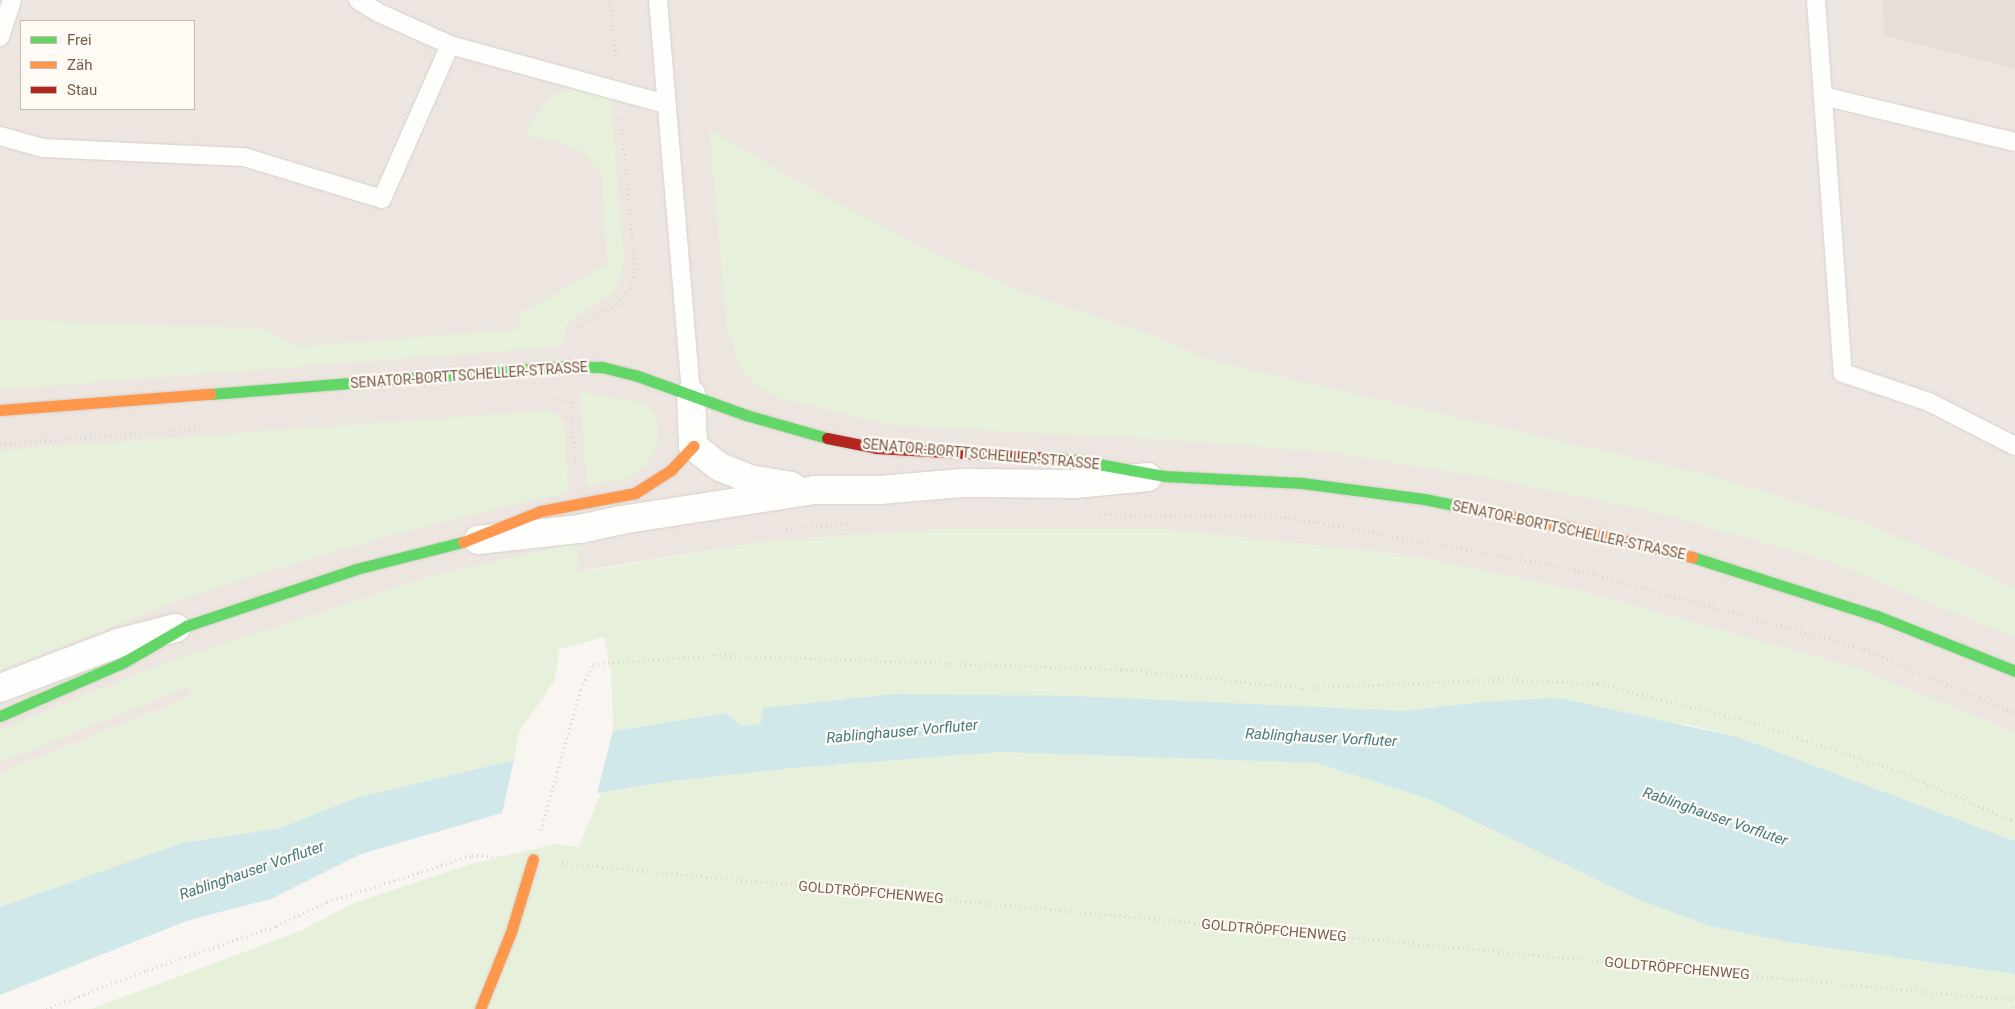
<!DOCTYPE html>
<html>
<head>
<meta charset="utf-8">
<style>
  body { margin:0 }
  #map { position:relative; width:2015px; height:1009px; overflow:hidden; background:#f9f5f0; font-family:Roboto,sans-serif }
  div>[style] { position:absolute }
  .industrial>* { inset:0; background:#ede5e0 }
  .green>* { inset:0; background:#e7f0db }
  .water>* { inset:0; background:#d0e8ea }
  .building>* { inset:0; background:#e6ded7 }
  .path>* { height:3px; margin-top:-1.5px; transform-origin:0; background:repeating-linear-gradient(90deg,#dcd5d0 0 1px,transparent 0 5px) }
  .roads { filter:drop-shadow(0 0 1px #d7d1cb) drop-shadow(0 0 1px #d7d1cb) }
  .lane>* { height:18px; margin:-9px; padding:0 9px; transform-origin:9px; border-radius:9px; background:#fefefd }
  .street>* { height:28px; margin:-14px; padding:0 14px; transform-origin:14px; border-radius:14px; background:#fefefd }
  .fast>* { height:11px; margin:-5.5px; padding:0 5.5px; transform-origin:5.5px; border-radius:5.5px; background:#63d668 }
  .slow>* { height:11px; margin:-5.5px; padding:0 5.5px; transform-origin:5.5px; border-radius:5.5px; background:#ff974d }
  .jam>* { height:11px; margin:-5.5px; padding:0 5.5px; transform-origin:5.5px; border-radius:5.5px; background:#b3261e }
  span { translate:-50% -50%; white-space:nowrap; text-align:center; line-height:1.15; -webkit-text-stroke:4.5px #fffaf3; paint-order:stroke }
  .street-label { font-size:14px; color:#7a5c4d }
  .water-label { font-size:15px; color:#437c86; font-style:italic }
  .legend { position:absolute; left:20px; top:20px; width:175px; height:90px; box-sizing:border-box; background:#fffaf3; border:1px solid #cabbb1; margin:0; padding:6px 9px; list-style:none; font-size:15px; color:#7a5c4d }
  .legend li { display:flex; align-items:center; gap:10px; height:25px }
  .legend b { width:25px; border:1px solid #cabbb1 }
</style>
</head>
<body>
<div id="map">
  <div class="industrial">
    <i style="clip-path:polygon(evenodd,0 0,2015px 0,2015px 733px,1857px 668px,1581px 591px,1409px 555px,1166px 529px,942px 529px,775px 540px,592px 569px,438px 610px,292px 656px,0 773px,0 0,21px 21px,194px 21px,194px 109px,21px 109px,21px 21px)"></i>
  </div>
  <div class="green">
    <i style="clip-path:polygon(576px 87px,596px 91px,611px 98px,624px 261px,620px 282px,612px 294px,575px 317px,567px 326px,562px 347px,0 390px,0 319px,261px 328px,299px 346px,519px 329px,519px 310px,527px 310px,607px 264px,601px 172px,581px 151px,557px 141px,532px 137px,525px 132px,546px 102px,558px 92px)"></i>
    <i style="clip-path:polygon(709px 130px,825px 196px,925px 249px,1033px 296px,1163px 339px,1209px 360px,1710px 475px,1863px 522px,1987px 574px,2015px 589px,2015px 638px,1828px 561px,1653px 512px,1493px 479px,1324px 452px,1164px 440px,894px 426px,777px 398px,757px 386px,745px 374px,737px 362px,733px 339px,727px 332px)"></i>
    <i style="clip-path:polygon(579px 391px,642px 403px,654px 412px,659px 425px,656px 447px,646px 466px,628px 478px,587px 486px)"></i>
    <i style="clip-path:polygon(550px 410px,565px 421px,568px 492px,403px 532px,243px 579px,173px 603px,0 670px,0 450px)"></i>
    <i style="clip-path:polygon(942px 529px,1166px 529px,1409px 555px,1581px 591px,1857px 668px,2015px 733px,2015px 841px,1738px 737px,1691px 725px,1482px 702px,1403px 711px,1307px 708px,763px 708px,760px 724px,741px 726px,726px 713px,613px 731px,611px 673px,604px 637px,559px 649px,555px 680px,519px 732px,514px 760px,356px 798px,280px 828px,182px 843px,0 907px,0 773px,192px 696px,188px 687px,0 763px,0 730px,163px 663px,434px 575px,576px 543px,580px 572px,775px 540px)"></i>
    <i style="clip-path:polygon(1001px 752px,1317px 763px,1431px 800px,1637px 898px,1710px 926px,1787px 942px,2015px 974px,2015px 1009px,91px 1009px,298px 932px,357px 902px,471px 864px,555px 844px,579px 847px,601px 793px,673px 781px,794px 768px)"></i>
  </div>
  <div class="water">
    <i style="clip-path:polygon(895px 694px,1073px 696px,1403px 711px,1482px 702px,1559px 698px,1738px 737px,2015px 841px,2015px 974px,1787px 942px,1710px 926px,1637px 899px,1431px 800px,1317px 763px,1001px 752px,794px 768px,673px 781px,597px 793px,613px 731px,726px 713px,741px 726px,760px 724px,763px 708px)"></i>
    <i style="clip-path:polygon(514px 760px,502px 813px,361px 854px,271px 899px,189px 920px,0 995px,0 907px,182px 843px,280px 828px,356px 798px)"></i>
  </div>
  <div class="building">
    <i style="clip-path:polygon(1882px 0,2015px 0,2015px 68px,1885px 36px)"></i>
  </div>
  <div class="path">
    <i style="left:610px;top:0;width:64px;rotate:84.6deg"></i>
    <i style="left:573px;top:336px;width:14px;rotate:-60deg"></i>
    <i style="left:580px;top:324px;width:42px;rotate:-28.4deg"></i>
    <i style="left:617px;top:304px;width:22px;rotate:-51deg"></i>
    <i style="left:631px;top:287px;width:18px;rotate:-77deg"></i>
    <i style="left:635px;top:269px;width:152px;rotate:-95.3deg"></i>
    <i style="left:570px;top:397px;width:76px;rotate:85.5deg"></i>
    <i style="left:551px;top:400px;width:20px"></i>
    <i style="left:0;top:444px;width:205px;rotate:-4.5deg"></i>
    <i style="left:1100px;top:514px;width:189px;rotate:0.9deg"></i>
    <i style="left:1289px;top:517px;width:299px;rotate:10.4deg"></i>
    <i style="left:1583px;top:571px;width:292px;rotate:15.5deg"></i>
    <i style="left:1864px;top:649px;width:164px;rotate:23deg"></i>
    <i style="left:781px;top:529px;width:71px;rotate:-4.8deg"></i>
    <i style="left:541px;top:830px;width:147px;rotate:-74.2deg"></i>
    <i style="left:581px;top:689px;width:28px;rotate:-64deg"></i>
    <i style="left:593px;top:664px;width:122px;rotate:-4.2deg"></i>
    <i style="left:715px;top:655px;width:406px;rotate:2deg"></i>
    <i style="left:1121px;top:669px;width:183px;rotate:6deg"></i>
    <i style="left:1303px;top:688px;width:204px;rotate:-2.5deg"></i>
    <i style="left:1507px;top:679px;width:91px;rotate:3.1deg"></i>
    <i style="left:1598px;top:684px;width:146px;rotate:13.8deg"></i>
    <i style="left:1740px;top:719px;width:169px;rotate:18.3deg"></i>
    <i style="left:1900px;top:772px;width:125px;rotate:23.5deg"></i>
    <i style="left:562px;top:863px;width:1459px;rotate:5.39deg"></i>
    <i style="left:46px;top:1009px;width:108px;rotate:-21.1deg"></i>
    <i style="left:147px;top:970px;width:136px;rotate:-18.8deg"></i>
    <i style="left:276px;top:926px;width:56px;rotate:-25.2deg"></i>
    <i style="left:327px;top:902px;width:152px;rotate:-18deg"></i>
    <i style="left:472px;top:855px;width:29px;rotate:4deg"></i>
  </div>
  <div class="roads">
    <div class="lane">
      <i style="left:358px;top:0;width:22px;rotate:32deg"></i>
      <i style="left:377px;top:12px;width:80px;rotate:24.3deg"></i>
      <i style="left:450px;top:45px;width:223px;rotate:15.3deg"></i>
      <i style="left:658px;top:0;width:395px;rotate:85.2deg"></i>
      <i style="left:1816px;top:0;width:374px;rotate:85.9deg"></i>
      <i style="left:1843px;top:373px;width:91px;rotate:18.6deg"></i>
      <i style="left:1929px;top:402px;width:97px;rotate:27.1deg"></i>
      <i style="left:0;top:37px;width:39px;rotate:-72deg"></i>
      <i style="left:1823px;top:96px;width:197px;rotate:13.5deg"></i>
      <i style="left:0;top:136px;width:45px;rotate:15.6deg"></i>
      <i style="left:43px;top:148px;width:201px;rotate:2.6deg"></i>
      <i style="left:244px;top:157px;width:144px;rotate:16.9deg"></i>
      <i style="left:382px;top:199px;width:168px;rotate:-66.2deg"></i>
    </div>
    <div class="street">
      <i style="left:691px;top:394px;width:52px;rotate:87.8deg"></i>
      <i style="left:693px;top:446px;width:34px;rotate:38deg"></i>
      <i style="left:720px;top:467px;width:32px;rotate:22deg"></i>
      <i style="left:750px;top:479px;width:42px;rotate:9.7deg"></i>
      <i style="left:478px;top:540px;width:103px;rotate:-6.2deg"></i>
      <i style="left:580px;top:529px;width:42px;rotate:-12.4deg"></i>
      <i style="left:621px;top:520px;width:196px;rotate:-8.8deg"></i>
      <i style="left:815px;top:490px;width:65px"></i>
      <i style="left:880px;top:490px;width:82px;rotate:-4.9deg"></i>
      <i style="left:962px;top:483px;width:113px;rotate:0.5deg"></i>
      <i style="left:1075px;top:484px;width:73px;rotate:-5.5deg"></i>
      <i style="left:0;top:688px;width:129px;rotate:-20.8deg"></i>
      <i style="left:121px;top:642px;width:57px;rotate:-14.3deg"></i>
    </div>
    <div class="fast">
      <i style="left:210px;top:394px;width:360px;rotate:-4.5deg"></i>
      <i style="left:569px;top:366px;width:33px;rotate:2deg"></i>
      <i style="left:602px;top:367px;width:34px;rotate:14deg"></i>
      <i style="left:635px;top:375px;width:118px;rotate:19.8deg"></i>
      <i style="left:746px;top:415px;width:84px;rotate:15.9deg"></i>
      <i style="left:1050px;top:458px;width:26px;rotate:4deg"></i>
      <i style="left:1076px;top:460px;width:89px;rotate:10.3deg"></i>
      <i style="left:1164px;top:476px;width:138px;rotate:2.9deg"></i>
      <i style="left:1302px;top:483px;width:123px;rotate:7.5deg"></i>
      <i style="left:1424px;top:499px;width:55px;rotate:11.5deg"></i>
      <i style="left:1692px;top:557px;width:194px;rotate:17.7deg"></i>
      <i style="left:1877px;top:616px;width:149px;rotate:21.7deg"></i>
      <i style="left:0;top:716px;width:135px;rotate:-23.5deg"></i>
      <i style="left:124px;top:662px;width:72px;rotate:-30.1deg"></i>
      <i style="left:186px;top:626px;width:179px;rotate:-18.5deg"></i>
      <i style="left:356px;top:569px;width:110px;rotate:-14.2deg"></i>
    </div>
    <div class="slow">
      <i style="left:0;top:410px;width:211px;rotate:-4.4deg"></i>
      <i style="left:1478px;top:510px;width:92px;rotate:10.7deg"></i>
      <i style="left:1568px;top:527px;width:128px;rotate:13.6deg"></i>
      <i style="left:463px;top:542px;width:84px;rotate:-21.7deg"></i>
      <i style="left:541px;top:511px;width:96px;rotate:-10.8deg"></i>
      <i style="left:635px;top:493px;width:43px;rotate:-32.6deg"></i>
      <i style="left:671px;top:470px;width:33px;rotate:-47deg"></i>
      <i style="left:480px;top:1009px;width:83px;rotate:-68.1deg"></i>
      <i style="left:511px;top:932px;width:76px;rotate:-73.2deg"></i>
    </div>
    <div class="jam">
      <i style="left:827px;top:438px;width:50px;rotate:11.5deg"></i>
      <i style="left:876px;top:448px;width:174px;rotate:3.3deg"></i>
    </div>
  </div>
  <div class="street-label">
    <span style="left:469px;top:375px;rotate:-4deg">SENATOR-BORTTSCHELLER-STRASSE</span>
    <span style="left:981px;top:454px;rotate:5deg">SENATOR-BORTTSCHELLER-STRASSE</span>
    <span style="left:1569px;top:530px;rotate:12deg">SENATOR-BORTTSCHELLER-STRASSE</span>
    <span style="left:871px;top:892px;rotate:5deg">GOLDTRÖPFCHENWEG</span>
    <span style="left:1274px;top:930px;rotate:5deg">GOLDTRÖPFCHENWEG</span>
    <span style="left:1677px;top:968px;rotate:5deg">GOLDTRÖPFCHENWEG</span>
  </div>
  <div class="water-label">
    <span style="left:902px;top:732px;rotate:-5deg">Rablinghauser Vorfluter</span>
    <span style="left:1321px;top:738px;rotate:3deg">Rablinghauser Vorfluter</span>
    <span style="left:1715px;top:817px;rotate:19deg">Rablinghauser Vorfluter</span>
    <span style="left:252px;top:871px;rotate:-19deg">Rablinghauser Vorfluter</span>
  </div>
  <ul class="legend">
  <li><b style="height:6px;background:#63d668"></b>Frei</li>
  <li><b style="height:6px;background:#ff974d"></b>Zäh</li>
  <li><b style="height:6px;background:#b3261e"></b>Stau</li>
  </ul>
</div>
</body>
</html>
